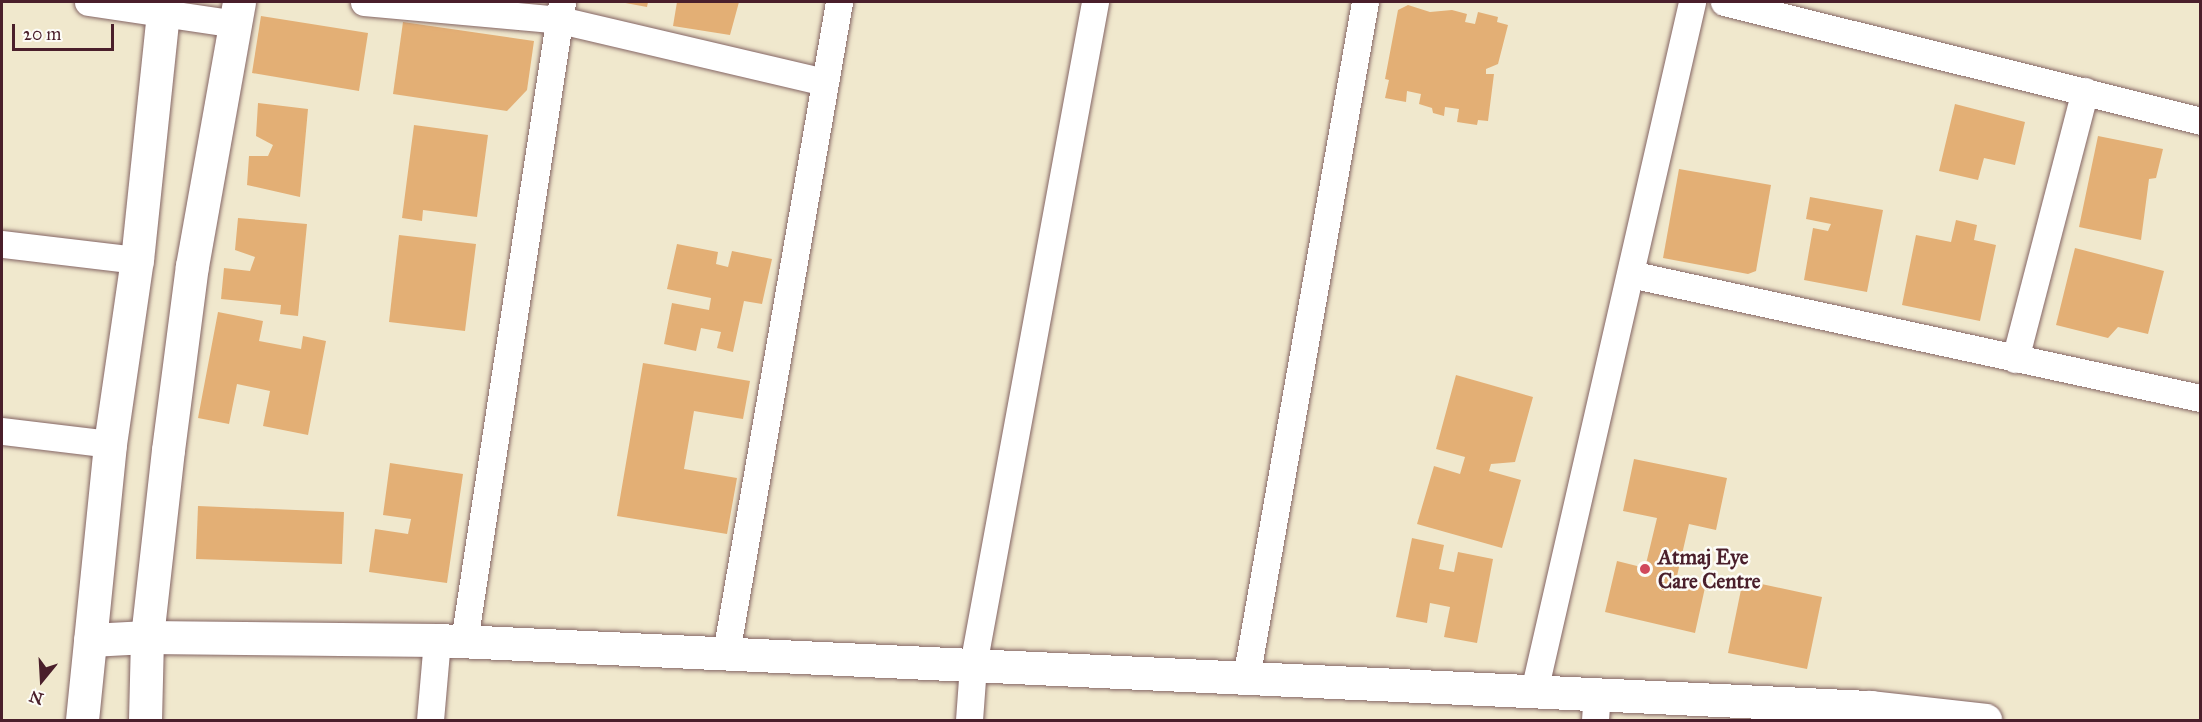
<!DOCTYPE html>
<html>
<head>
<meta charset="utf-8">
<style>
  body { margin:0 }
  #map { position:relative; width:2202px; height:722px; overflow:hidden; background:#f0e8cd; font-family:"IM FELL Great Primer",serif }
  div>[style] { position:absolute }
  .building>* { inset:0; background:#e3af75 }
  .roads { filter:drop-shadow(0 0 2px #846564) drop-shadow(0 0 2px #846564) }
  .street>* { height:27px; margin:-13.5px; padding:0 13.5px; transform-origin:13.5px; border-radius:13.5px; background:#fff }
  .secondary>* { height:33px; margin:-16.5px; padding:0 16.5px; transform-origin:16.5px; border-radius:16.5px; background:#fff }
  .dots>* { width:16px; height:16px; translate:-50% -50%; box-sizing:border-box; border:3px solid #fdfcf7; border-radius:50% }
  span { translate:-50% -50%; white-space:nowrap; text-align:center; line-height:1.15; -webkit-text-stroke:5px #fdfcf7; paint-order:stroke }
  .poi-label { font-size:21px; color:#4a1f2b; font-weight:700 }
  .left { translate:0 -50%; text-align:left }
  .frame { position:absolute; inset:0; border:3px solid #4a1f2b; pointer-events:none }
  .north { position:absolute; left:12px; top:650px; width:60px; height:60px; -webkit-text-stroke:4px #fdfcf7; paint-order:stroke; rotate:198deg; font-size:16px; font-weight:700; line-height:24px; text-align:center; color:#4a1f2b }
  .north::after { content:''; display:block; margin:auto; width:21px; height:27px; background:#4a1f2b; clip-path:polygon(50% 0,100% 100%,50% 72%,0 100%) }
  .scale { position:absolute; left:12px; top:24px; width:102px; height:27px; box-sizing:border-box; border:3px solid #4a1f2b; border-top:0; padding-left:8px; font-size:18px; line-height:21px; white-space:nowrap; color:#4a1f2b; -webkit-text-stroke:4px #fdfcf7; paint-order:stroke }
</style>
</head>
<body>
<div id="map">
  <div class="building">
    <i style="clip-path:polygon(620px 2px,648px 2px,647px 7px)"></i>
    <i style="clip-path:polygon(677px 2px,739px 2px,730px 35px,673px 26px)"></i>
    <i style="clip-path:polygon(1408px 5px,1430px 12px,1452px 10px,1467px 14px,1465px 22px,1475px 24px,1478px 12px,1498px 17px,1497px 22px,1508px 25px,1498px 64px,1486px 69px,1486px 74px,1494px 74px,1488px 121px,1478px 120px,1477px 125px,1457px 122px,1459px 109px,1445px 107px,1444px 116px,1433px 113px,1432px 108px,1419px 104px,1421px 94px,1407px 91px,1406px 102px,1385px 98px,1389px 80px,1385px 79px,1398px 10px)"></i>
    <i style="clip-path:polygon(261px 16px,368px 33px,359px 91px,252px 73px)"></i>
    <i style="clip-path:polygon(403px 22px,534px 41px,527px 90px,507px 111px,393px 94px)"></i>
    <i style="clip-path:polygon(258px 103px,308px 109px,300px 197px,247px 185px,249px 156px,268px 156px,273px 145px,256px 136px)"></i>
    <i style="clip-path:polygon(1955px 104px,2025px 122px,2015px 165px,1984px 158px,1978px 180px,1939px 171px)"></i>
    <i style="clip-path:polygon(414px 125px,488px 135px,477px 217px,423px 210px,422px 221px,402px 218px)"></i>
    <i style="clip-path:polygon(2098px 136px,2163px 149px,2156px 178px,2149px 179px,2141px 240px,2079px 227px)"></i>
    <i style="clip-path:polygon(1679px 169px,1771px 185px,1756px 271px,1748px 274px,1663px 258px)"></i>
    <i style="clip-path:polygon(1810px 197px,1883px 210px,1867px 292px,1804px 280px,1813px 228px,1828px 231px,1831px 224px,1806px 219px)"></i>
    <i style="clip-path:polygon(238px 218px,307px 224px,298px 316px,280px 314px,281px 305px,221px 299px,224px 268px,250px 271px,255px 257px,235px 250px)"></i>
    <i style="clip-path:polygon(1956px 220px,1977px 225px,1974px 240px,1996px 245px,1980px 321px,1902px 305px,1916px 235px,1951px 242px)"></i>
    <i style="clip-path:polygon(399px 235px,476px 244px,465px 331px,389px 322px)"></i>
    <i style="clip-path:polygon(677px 244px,718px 252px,716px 264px,728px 267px,732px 251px,772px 259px,762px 304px,744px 301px,733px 352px,717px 348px,721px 332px,701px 328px,696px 351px,664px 344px,672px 303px,709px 310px,711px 298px,667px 289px)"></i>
    <i style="clip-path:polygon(2075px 248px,2164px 271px,2148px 334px,2118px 327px,2108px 338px,2056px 325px)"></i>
    <i style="clip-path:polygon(218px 312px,263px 321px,259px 341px,301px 349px,303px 336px,326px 341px,308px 435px,263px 426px,270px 391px,237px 384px,229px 424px,198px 418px)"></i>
    <i style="clip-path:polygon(643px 363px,750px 381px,743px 419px,694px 411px,684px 469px,737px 478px,727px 534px,617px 516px)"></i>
    <i style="clip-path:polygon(1456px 375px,1533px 397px,1515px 462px,1491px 464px,1489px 471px,1521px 480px,1502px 548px,1417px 524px,1434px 466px,1460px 474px,1465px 457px,1436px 449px)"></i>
    <i style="clip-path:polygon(1634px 459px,1727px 478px,1716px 530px,1689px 524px,1677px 576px,1706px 583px,1695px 633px,1605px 612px,1617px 561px,1645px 568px,1657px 518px,1623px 511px)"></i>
    <i style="clip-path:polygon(390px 463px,463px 474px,447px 583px,369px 572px,375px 529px,408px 534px,411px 519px,383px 515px)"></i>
    <i style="clip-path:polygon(198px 506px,344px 512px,342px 564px,196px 559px)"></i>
    <i style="clip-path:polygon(1412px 538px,1444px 545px,1439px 569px,1454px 572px,1458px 552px,1493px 559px,1477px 643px,1444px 637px,1450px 607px,1430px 603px,1427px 623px,1396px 617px)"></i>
    <i style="clip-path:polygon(1743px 580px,1822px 597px,1807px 669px,1728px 653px)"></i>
  </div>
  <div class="roads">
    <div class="street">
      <i style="left:88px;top:2px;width:151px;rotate:8.4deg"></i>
      <i style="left:364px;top:2px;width:197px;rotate:5.2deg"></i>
      <i style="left:560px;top:20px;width:272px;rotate:13.2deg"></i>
      <i style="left:1724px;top:2px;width:491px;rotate:14deg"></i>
      <i style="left:2px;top:244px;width:136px;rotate:6.8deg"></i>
      <i style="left:1630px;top:274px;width:583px;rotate:12.27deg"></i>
      <i style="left:2015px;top:359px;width:277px;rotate:-75.4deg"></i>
      <i style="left:2px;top:431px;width:109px;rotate:6.9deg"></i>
      <i style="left:464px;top:641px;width:646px;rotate:-81.28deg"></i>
      <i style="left:726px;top:653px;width:661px;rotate:-80.15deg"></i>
      <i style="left:1246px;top:678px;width:686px;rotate:-80.02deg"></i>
      <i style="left:1534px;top:691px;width:707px;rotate:-77.08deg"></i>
      <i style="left:430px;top:720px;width:80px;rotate:-85deg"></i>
      <i style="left:969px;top:720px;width:55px;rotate:-85.8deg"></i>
      <i style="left:973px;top:665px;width:674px;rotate:-79.57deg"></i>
      <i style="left:1595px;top:720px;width:26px;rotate:-86deg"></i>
    </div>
    <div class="secondary">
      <i style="left:90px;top:640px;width:57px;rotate:-3deg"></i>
      <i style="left:147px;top:637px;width:290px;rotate:0.6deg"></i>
      <i style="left:437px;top:640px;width:1435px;rotate:2.68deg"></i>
      <i style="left:1870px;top:707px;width:116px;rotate:6.4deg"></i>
      <i style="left:82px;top:720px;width:277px;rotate:-84.2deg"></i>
      <i style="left:110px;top:444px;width:186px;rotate:-81.7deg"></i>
      <i style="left:137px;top:260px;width:259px;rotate:-84deg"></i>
      <i style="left:145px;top:720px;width:83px;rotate:-88.6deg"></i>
      <i style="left:147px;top:637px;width:188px;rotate:-83.6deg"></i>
      <i style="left:168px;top:450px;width:186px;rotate:-82.6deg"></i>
      <i style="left:192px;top:266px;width:268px;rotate:-79.9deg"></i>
    </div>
  </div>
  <div class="dots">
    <i style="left:1645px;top:569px;background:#d1495b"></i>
  </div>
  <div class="poi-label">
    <span class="left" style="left:1658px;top:569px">Atmaj Eye<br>Care Centre</span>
  </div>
  <div class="frame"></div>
  <div class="north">N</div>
  <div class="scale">20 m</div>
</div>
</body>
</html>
